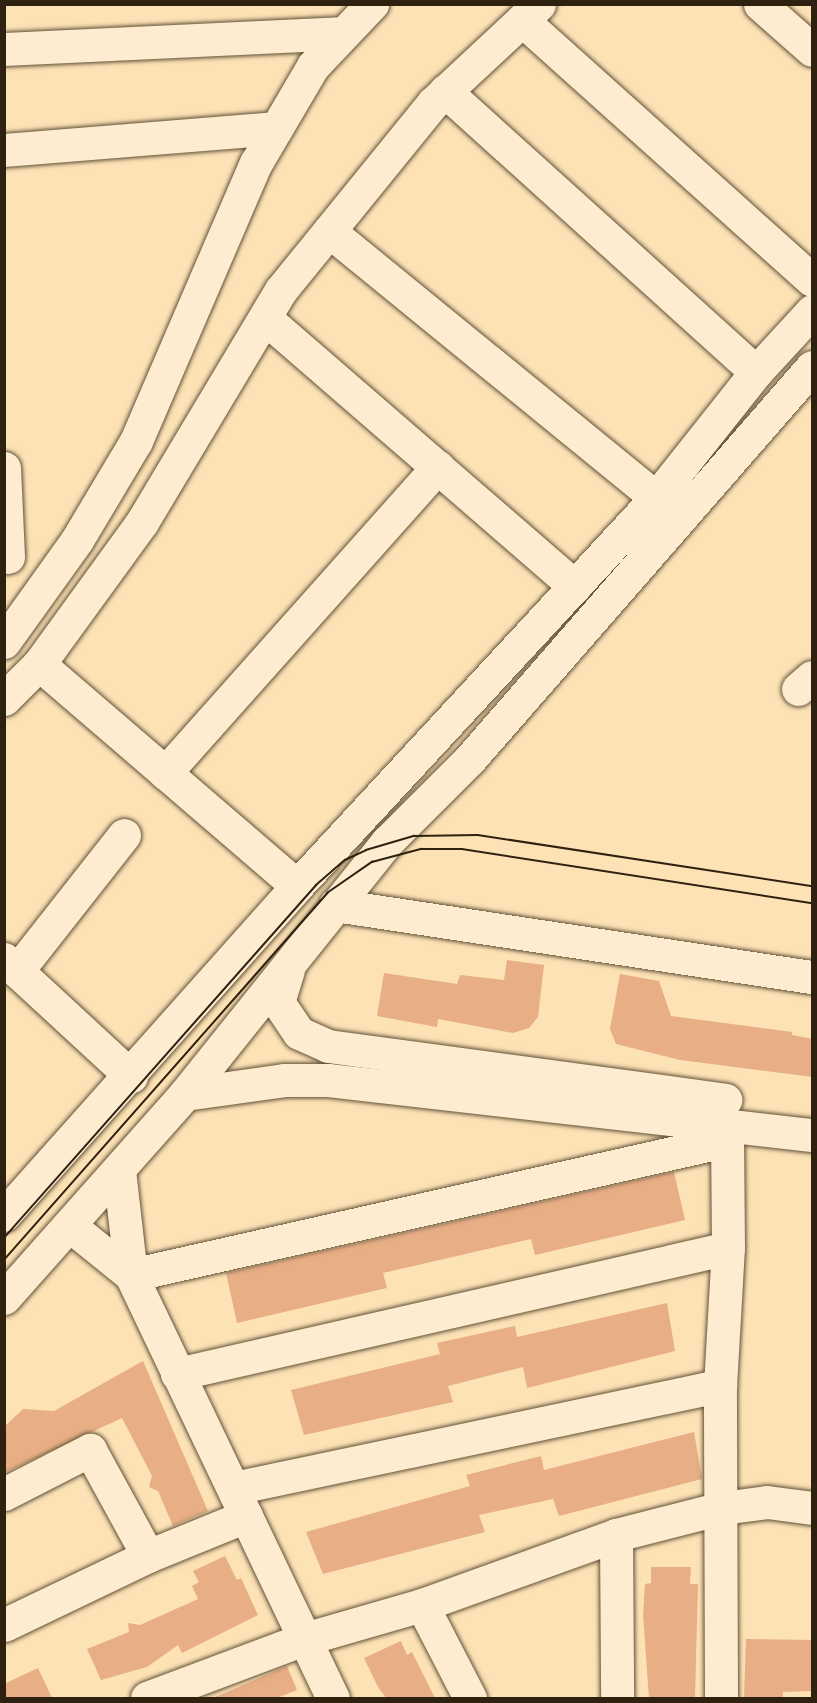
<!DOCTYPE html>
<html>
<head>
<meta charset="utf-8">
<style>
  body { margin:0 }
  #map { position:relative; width:817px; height:1703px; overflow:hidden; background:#fce2b5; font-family:Alegreya,serif }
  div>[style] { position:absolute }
  .building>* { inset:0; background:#e8ae86 }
  .roads { filter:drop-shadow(0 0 2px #625139) drop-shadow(0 0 2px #625139) }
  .minor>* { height:33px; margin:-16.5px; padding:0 16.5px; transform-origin:16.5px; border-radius:16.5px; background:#fdeccf }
  .tram>* { height:1.5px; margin:-0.75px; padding:0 0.75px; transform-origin:0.75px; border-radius:0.75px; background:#2f2110 }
  span { translate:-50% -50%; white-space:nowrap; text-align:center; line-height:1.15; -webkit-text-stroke:5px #fdeccf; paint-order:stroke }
  .frame { position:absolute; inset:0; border:6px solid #2f2110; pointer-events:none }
</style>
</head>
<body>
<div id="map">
  <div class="building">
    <i style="clip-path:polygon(507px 960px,544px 965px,538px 1017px,529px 1028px,513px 1033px,438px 1019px,437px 1027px,377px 1016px,384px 973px,457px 984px,460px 975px,504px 980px)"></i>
    <i style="clip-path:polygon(620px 974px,659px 981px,671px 1016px,792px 1032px,792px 1035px,813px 1039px,813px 1077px,680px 1060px,616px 1044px,610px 1029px)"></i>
    <i style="clip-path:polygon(674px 1172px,685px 1220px,535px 1255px,531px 1239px,383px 1273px,387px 1288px,237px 1323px,226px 1273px)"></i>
    <i style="clip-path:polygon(667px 1303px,675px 1351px,527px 1388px,523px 1367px,448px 1386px,453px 1402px,304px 1435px,291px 1390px,440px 1354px,437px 1343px,515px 1326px,517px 1337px)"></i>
    <i style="clip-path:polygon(143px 1361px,208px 1511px,173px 1526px,158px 1491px,149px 1487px,152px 1476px,122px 1418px,4px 1473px,4px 1427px,23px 1409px,54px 1411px)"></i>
    <i style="clip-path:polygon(694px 1432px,702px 1479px,559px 1516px,553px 1499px,479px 1515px,485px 1532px,323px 1574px,306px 1532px,470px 1486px,466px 1475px,541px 1456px,544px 1470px)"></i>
    <i style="clip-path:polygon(225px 1556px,237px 1580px,241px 1578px,258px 1615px,182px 1653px,178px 1645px,147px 1667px,101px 1680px,87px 1649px,129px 1632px,128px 1623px,140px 1625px,198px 1599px,192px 1586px,199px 1582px,193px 1571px)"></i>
    <i style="clip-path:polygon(651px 1567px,691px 1567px,690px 1584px,698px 1584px,695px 1698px,649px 1698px,643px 1615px,645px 1584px,651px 1583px)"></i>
    <i style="clip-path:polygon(746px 1639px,813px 1640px,813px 1691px,783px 1692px,783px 1698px,744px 1698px)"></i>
    <i style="clip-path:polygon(401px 1641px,407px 1655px,412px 1652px,435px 1698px,386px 1698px,378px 1687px,364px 1658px)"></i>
    <i style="clip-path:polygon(287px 1666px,297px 1690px,277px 1698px,213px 1698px)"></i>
    <i style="clip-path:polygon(38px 1668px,52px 1698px,4px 1698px,4px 1684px)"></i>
  </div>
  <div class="roads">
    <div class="minor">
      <i style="left:760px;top:4px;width:69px;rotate:41.5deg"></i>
      <i style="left:522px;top:20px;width:389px;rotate:41.9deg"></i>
      <i style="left:4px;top:49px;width:336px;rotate:-2.7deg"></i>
      <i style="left:445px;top:91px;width:419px;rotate:42.1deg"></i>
      <i style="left:4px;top:150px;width:273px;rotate:-4.6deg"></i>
      <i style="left:329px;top:231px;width:422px;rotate:39.2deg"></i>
      <i style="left:265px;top:318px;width:410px;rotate:40.9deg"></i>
      <i style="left:4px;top:468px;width:89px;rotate:87.4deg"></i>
      <i style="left:4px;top:642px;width:125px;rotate:-54.4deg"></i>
      <i style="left:77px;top:540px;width:115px;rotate:-59.2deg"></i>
      <i style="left:136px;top:441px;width:303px;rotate:-66.7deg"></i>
      <i style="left:256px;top:163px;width:113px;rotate:-59.6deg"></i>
      <i style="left:313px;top:66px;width:86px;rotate:-46.4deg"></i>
      <i style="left:39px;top:664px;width:340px;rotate:40.7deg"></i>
      <i style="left:798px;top:689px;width:18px;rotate:-41deg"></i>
      <i style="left:4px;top:699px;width:49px;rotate:-45deg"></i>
      <i style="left:39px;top:664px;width:175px;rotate:-54deg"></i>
      <i style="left:142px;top:522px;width:270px;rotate:-59.1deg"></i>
      <i style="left:281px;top:290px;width:241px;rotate:-50.9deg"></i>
      <i style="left:433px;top:103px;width:145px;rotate:-43deg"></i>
      <i style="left:165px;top:773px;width:410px;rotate:-48.3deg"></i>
      <i style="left:335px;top:905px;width:482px;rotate:8.6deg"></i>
      <i style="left:4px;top:959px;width:173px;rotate:42.7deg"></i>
      <i style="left:288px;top:970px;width:34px;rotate:107deg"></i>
      <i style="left:278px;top:1002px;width:37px;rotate:56deg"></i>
      <i style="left:299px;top:1033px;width:32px;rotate:24deg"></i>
      <i style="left:328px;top:1046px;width:401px;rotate:7.7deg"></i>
      <i style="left:17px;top:971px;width:173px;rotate:-51.8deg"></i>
      <i style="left:185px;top:1094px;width:100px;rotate:-8deg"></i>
      <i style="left:284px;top:1080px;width:44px"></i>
      <i style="left:328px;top:1080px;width:487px;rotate:6.5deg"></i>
      <i style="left:119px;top:1170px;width:106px;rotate:83.5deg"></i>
      <i style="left:131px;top:1275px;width:469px;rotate:64.5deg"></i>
      <i style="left:4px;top:1215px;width:441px;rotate:-48.3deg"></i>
      <i style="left:297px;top:886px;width:529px;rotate:-47.22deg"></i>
      <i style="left:656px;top:498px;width:161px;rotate:-51.6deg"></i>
      <i style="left:756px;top:372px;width:83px;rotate:-47.4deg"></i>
      <i style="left:69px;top:1225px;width:80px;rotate:38.9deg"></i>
      <i style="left:131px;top:1275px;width:609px;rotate:-12.71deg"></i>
      <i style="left:4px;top:1298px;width:273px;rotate:-48.4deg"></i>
      <i style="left:185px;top:1094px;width:323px;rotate:-51.3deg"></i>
      <i style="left:387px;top:842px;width:117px;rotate:-45deg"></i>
      <i style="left:470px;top:759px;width:520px;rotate:-48.9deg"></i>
      <i style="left:177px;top:1374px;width:565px;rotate:-12.88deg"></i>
      <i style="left:234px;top:1488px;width:497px;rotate:-11.9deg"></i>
      <i style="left:4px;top:1494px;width:97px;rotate:-27.1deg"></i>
      <i style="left:90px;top:1450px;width:121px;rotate:61.3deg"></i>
      <i style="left:616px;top:1535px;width:163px;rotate:89.6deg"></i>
      <i style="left:422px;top:1605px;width:105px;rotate:62.7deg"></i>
      <i style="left:4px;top:1625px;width:160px;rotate:-25.6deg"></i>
      <i style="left:148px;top:1556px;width:106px;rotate:-22.2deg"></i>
      <i style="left:147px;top:1698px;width:168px;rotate:-20.6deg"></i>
      <i style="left:304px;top:1639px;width:123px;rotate:-16.1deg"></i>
      <i style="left:422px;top:1605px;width:206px;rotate:-19.8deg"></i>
      <i style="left:616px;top:1535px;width:109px;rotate:-14.3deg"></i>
      <i style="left:722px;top:1508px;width:45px;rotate:-7.6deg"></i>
      <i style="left:767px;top:1502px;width:45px;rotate:7.6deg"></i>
      <i style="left:721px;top:1698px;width:312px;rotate:-90.2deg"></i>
      <i style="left:720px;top:1386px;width:138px;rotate:-86.7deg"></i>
      <i style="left:728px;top:1248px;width:125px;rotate:-90.5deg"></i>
    </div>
  </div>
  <div class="tram">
    <i style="left:4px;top:1238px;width:471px;rotate:-48.5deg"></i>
    <i style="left:316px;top:885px;width:38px;rotate:-41deg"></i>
    <i style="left:345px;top:860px;width:23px;rotate:-25deg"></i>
    <i style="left:366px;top:850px;width:50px;rotate:-16.3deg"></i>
    <i style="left:414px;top:836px;width:64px;rotate:-0.9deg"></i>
    <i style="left:478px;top:835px;width:338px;rotate:8.7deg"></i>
    <i style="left:4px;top:1260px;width:489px;rotate:-48.6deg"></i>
    <i style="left:327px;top:893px;width:55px;rotate:-34.6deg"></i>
    <i style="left:372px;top:862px;width:51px;rotate:-14.9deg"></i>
    <i style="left:421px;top:849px;width:41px"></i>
    <i style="left:462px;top:849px;width:354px;rotate:8.8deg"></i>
  </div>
  <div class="frame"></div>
</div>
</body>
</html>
